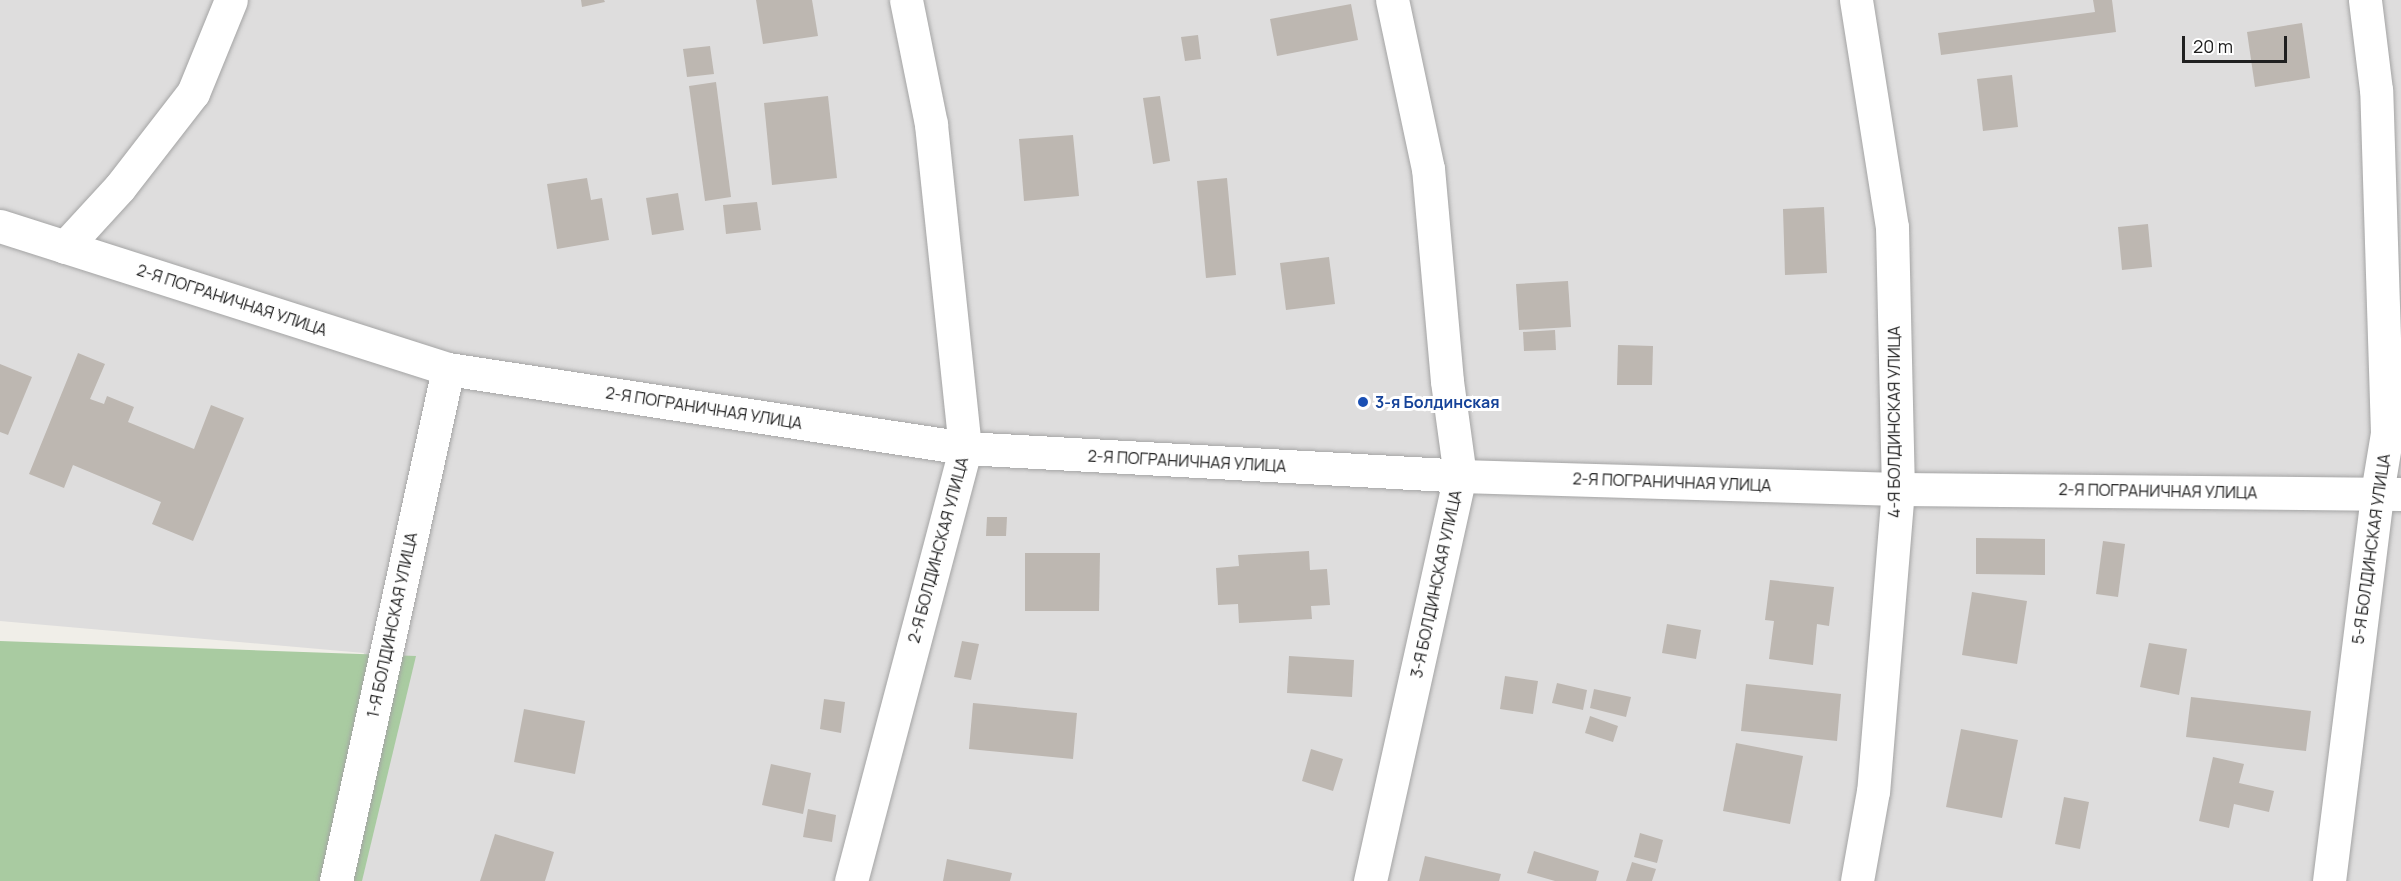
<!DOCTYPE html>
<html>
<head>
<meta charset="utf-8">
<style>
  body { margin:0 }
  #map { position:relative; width:2401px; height:881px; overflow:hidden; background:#f0eee8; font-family:Manrope,sans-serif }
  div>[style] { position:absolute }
  .residential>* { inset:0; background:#dedddd }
  .forest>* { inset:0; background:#a9cba1 }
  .building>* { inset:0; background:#bdb7b1 }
  .roads { filter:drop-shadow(0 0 2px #a4a4a4) drop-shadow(0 0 2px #a4a4a4) }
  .minor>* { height:33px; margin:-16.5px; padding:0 16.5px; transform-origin:16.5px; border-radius:16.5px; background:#fff }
  .dots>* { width:16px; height:16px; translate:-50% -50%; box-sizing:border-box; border:3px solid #fff; border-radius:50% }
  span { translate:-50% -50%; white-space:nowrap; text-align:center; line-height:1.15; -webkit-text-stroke:6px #fff; paint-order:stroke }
  .street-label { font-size:16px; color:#202020 }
  .transit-label { font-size:16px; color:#164399; font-weight:700 }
  .left { translate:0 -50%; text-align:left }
  .scale { position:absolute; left:2182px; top:36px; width:105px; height:27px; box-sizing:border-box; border:3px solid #202020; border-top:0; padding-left:8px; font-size:18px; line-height:21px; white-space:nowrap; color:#202020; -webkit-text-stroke:4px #fff; paint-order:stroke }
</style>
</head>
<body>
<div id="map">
  <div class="residential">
    <i style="clip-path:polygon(0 0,2401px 0,2401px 881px,306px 881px,364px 653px,0 621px)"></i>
  </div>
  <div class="forest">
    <i style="clip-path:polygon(0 641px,416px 656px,362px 881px,0 881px)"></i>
  </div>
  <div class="building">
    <i style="clip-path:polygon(581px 0,604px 0,605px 2px,582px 7px)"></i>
    <i style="clip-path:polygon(756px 0,812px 0,818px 36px,763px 44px)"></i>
    <i style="clip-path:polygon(2093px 0,2112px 0,2116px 32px,1941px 55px,1938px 33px,2095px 12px)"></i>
    <i style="clip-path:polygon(1351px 4px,1358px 40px,1277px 56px,1270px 19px)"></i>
    <i style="clip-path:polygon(2302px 23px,2310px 78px,2255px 87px,2247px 32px)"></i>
    <i style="clip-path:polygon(1198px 35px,1201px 59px,1185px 61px,1181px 37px)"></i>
    <i style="clip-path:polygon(710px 46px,714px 74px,687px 77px,683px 49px)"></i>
    <i style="clip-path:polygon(2012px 75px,2018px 127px,1983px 131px,1977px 79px)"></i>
    <i style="clip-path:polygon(716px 82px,731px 197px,705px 201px,689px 86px)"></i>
    <i style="clip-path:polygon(828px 96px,837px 178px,772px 185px,764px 103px)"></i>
    <i style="clip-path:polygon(1160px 96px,1170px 161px,1153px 164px,1143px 98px)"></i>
    <i style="clip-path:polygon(1073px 135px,1079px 196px,1024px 201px,1019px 139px)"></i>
    <i style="clip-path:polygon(587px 178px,591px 200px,602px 198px,609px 240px,557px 249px,547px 184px)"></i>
    <i style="clip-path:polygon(1227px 178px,1236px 275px,1206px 278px,1197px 181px)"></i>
    <i style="clip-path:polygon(678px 193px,684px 230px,652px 235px,646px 198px)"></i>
    <i style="clip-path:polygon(757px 202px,761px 230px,726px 234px,723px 205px)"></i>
    <i style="clip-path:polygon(1824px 207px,1827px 273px,1785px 275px,1783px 209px)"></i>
    <i style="clip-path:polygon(2148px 224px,2152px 267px,2122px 270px,2118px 227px)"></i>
    <i style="clip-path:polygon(1329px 257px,1335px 304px,1286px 310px,1280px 263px)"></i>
    <i style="clip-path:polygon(1568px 281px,1571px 327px,1519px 330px,1516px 284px)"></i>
    <i style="clip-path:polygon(1555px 330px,1556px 350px,1524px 351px,1523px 332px)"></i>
    <i style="clip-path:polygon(1618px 345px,1653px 346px,1652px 385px,1617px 385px)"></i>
    <i style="clip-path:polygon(78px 353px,105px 364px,90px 399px,104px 404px,107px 396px,134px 407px,128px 422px,194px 449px,211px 405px,244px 418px,193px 541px,152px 524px,161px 502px,73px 465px,64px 488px,29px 474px)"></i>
    <i style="clip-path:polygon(0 364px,32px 377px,8px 435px,0 432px)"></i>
    <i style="clip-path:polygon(987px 517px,1007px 517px,1006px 536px,986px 536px)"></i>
    <i style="clip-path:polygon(1976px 538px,2045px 539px,2045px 575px,1976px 574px)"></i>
    <i style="clip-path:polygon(2103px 541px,2125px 544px,2118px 597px,2096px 594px)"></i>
    <i style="clip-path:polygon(1309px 551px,1310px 570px,1327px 569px,1330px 605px,1311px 606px,1312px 619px,1239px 623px,1238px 604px,1218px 605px,1216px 568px,1239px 566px,1238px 555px)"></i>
    <i style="clip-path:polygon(1025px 553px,1100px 553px,1099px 611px,1025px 611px)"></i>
    <i style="clip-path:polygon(1770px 580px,1834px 587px,1829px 626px,1817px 624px,1813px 665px,1769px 659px,1774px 621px,1765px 620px)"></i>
    <i style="clip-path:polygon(1972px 592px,2027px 601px,2017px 664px,1962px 655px)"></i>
    <i style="clip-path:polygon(1667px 624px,1701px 630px,1696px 659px,1662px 653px)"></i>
    <i style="clip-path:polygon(962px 641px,979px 644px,971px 680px,954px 677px)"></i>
    <i style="clip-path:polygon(2149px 643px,2187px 649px,2179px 695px,2140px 687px)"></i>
    <i style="clip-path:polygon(1289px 656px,1354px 660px,1352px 697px,1287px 693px)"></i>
    <i style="clip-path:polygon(1505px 676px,1538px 681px,1533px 714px,1500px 709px)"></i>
    <i style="clip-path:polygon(1557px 683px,1587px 690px,1583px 710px,1552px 703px)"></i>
    <i style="clip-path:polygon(1746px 684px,1841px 694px,1837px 741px,1741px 731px)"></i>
    <i style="clip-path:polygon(1594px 689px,1631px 697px,1626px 717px,1590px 708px)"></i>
    <i style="clip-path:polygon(2191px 697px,2311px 711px,2306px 751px,2186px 737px)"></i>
    <i style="clip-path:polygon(824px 699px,845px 702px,841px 733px,820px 729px)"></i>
    <i style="clip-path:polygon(973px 703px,1077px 713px,1073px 759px,969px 749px)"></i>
    <i style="clip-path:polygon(524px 709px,585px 721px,575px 774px,514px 762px)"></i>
    <i style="clip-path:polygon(1590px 716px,1618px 726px,1613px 742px,1585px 733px)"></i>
    <i style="clip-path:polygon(1961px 729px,2018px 740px,2002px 818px,1946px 807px)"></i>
    <i style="clip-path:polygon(1736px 743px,1803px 756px,1790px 824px,1723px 811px)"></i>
    <i style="clip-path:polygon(1311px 749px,1343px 759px,1333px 791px,1302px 781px)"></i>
    <i style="clip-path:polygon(2213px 757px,2244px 764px,2239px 783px,2274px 791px,2269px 812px,2234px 804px,2229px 828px,2199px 821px)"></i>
    <i style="clip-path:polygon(771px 764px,811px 773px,803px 814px,762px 805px)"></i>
    <i style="clip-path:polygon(2064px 797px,2089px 802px,2080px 849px,2055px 844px)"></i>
    <i style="clip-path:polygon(808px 809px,836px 815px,832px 842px,803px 837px)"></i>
    <i style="clip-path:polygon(1640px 833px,1663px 840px,1657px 863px,1634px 857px)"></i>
    <i style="clip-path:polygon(495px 834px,554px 852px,545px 881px,480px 881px)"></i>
    <i style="clip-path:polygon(1534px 851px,1599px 871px,1596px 881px,1555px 881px,1527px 873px)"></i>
    <i style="clip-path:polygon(1425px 856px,1501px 874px,1499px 881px,1419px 881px)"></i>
    <i style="clip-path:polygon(947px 859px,1012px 873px,1010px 881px,943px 881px)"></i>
    <i style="clip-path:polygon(1632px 862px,1656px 869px,1652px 881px,1626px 881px)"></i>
  </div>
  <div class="roads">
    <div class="minor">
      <i style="left:1856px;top:0;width:230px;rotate:81deg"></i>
      <i style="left:1892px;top:227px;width:262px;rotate:88.7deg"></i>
      <i style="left:1898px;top:489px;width:303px;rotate:94.7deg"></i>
      <i style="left:1873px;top:791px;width:91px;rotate:100.1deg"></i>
      <i style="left:0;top:226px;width:470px;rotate:17.7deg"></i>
      <i style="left:448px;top:369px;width:523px;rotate:8.69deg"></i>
      <i style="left:965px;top:448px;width:496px;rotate:3.2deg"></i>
      <i style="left:1460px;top:476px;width:438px;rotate:1.7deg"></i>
      <i style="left:1898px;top:489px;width:503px;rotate:0.57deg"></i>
      <i style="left:65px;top:247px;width:81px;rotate:-47.5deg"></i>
      <i style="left:120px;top:187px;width:119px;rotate:-52.2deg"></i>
      <i style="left:193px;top:93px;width:100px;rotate:-67.8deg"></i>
      <i style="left:336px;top:881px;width:524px;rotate:-77.66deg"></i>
      <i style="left:851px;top:881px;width:448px;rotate:-75.2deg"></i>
      <i style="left:965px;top:448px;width:326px;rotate:-96deg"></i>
      <i style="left:931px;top:124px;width:126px;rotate:-101.4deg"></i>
      <i style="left:1370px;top:881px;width:415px;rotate:-77.5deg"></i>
      <i style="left:1460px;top:476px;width:96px;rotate:-97.8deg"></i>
      <i style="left:1447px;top:381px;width:213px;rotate:-95.1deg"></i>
      <i style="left:1428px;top:169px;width:173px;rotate:-102deg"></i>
      <i style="left:2329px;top:881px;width:391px;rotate:-82.9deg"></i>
      <i style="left:2377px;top:493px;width:61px;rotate:-80.5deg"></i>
      <i style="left:2387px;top:433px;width:343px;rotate:-91.8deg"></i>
      <i style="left:2376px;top:90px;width:91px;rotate:-97deg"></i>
    </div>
  </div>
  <div class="dots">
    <i style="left:1363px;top:402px;background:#1a4fb4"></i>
  </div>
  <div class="street-label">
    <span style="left:232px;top:300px;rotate:18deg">2-Я ПОГРАНИЧНАЯ УЛИЦА</span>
    <span style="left:704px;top:408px;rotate:9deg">2-Я ПОГРАНИЧНАЯ УЛИЦА</span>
    <span style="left:1894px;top:422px;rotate:-90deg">4-Я БОЛДИНСКАЯ УЛИЦА</span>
    <span style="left:1187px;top:461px;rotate:3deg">2-Я ПОГРАНИЧНАЯ УЛИЦА</span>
    <span style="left:1672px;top:482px;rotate:2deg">2-Я ПОГРАНИЧНАЯ УЛИЦА</span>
    <span style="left:2158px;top:491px;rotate:1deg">2-Я ПОГРАНИЧНАЯ УЛИЦА</span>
    <span style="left:2371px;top:549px;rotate:-82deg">5-Я БОЛДИНСКАЯ УЛИЦА</span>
    <span style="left:938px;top:550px;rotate:-75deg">2-Я БОЛДИНСКАЯ УЛИЦА</span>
    <span style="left:1436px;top:584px;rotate:-78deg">3-Я БОЛДИНСКАЯ УЛИЦА</span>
    <span style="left:392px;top:625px;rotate:-78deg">1-Я БОЛДИНСКАЯ УЛИЦА</span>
  </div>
  <div class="transit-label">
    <span class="left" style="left:1375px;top:402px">3-я Болдинская</span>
  </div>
  <div class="scale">20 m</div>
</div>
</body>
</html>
